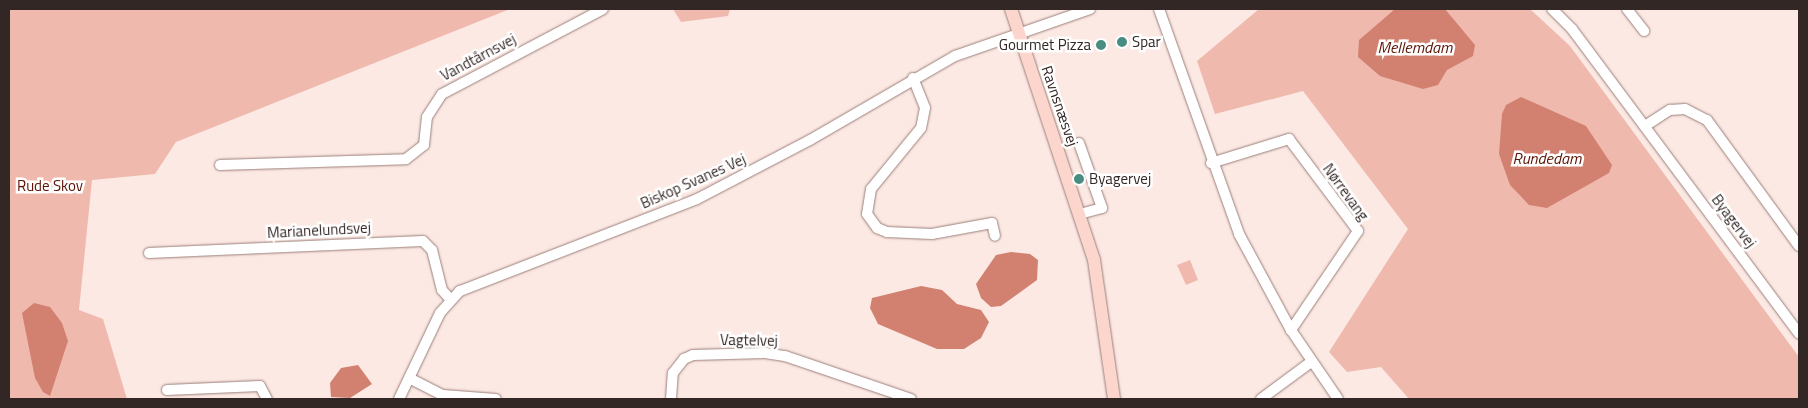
<!DOCTYPE html>
<html>
<head>
<meta charset="utf-8">
<style>
  body { margin:0 }
  #map { position:relative; width:1808px; height:408px; overflow:hidden; background:#fce9e4; font-family:"Titillium Web",sans-serif }
  div>[style] { position:absolute }
  .green>* { inset:0; background:#f0b9ad }
  .water>* { inset:0; background:#d28170 }
  .roads { filter:drop-shadow(0 0 1px #9b7f79) drop-shadow(0 0 1px #9b7f79) }
  .minor>* { height:10px; margin:-5px; padding:0 5px; transform-origin:5px; border-radius:5px; background:#fff }
  .major>* { height:12px; margin:-6px; padding:0 6px; transform-origin:6px; border-radius:6px; background:#fcd6cd }
  .dots>* { width:14px; height:14px; translate:-50% -50%; box-sizing:border-box; border:2px solid #fff; border-radius:50% }
  span { translate:-50% -50%; white-space:nowrap; text-align:center; line-height:1.15; -webkit-text-stroke:5px #fff; paint-order:stroke }
  .poi-label { font-size:15px; color:#332725 }
  .left { translate:0 -50%; text-align:left }
  .right { translate:-100% -50%; text-align:right }
  .street-label { font-size:15px; color:#332725 }
  .park-label { font-size:15px; color:#5b1205 }
  .water-label { font-size:16px; color:#5d1407; font-style:italic }
  .frame { position:absolute; inset:0; border:10px solid #332725; pointer-events:none }
</style>
</head>
<body>
<div id="map">
  <div class="green">
    <i style="clip-path:polygon(9px 9px,510px 9px,176px 142px,155px 174px,92px 180px,79px 310px,103px 319px,127px 399px,9px 399px)"></i>
    <i style="clip-path:polygon(673px 9px,730px 9px,728px 16px,681px 22px)"></i>
    <i style="clip-path:polygon(1259px 9px,1530px 9px,1570px 46px,1799px 357px,1799px 399px,1409px 399px,1381px 367px,1347px 372px,1329px 352px,1408px 229px,1303px 91px,1215px 114px,1197px 61px)"></i>
    <i style="clip-path:polygon(1190px 260px,1198px 280px,1186px 285px,1177px 265px)"></i>
  </div>
  <div class="water">
    <i style="clip-path:polygon(1395px 9px,1445px 9px,1475px 45px,1473px 56px,1447px 70px,1438px 85px,1423px 89px,1380px 76px,1358px 57px,1359px 40px)"></i>
    <i style="clip-path:polygon(1521px 97px,1586px 126px,1612px 165px,1609px 173px,1547px 208px,1529px 205px,1510px 185px,1499px 154px,1502px 114px,1506px 105px)"></i>
    <i style="clip-path:polygon(1011px 252px,1030px 254px,1038px 260px,1037px 280px,1001px 306px,991px 307px,981px 298px,976px 284px,996px 255px)"></i>
    <i style="clip-path:polygon(921px 286px,942px 290px,957px 304px,981px 310px,989px 322px,981px 338px,964px 349px,937px 349px,878px 324px,870px 308px,872px 298px)"></i>
    <i style="clip-path:polygon(34px 303px,50px 307px,62px 323px,68px 341px,50px 396px,43px 392px,35px 378px,22px 313px)"></i>
    <i style="clip-path:polygon(358px 365px,372px 384px,350px 398px,331px 397px,330px 383px,341px 368px)"></i>
  </div>
  <div class="roads">
    <div class="minor">
      <i style="left:1159px;top:9px;width:239px;rotate:70.4deg"></i>
      <i style="left:1239px;top:234px;width:109px;rotate:61.6deg"></i>
      <i style="left:1291px;top:330px;width:83px;rotate:55.7deg"></i>
      <i style="left:1552px;top:9px;width:28px;rotate:45deg"></i>
      <i style="left:1572px;top:29px;width:380px;rotate:53.3deg"></i>
      <i style="left:1627px;top:9px;width:28px;rotate:52deg"></i>
      <i style="left:913px;top:78px;width:32px;rotate:68deg"></i>
      <i style="left:925px;top:108px;width:20px;rotate:101deg"></i>
      <i style="left:921px;top:128px;width:79px;rotate:129.3deg"></i>
      <i style="left:871px;top:189px;width:25px;rotate:99deg"></i>
      <i style="left:867px;top:214px;width:17px;rotate:54deg"></i>
      <i style="left:877px;top:228px;width:11px;rotate:22deg"></i>
      <i style="left:887px;top:232px;width:45px;rotate:2.5deg"></i>
      <i style="left:932px;top:234px;width:61px;rotate:-10.4deg"></i>
      <i style="left:992px;top:223px;width:13px;rotate:77deg"></i>
      <i style="left:1645px;top:126px;width:30px;rotate:-33deg"></i>
      <i style="left:1670px;top:110px;width:15px;rotate:-4deg"></i>
      <i style="left:1685px;top:109px;width:25px;rotate:27deg"></i>
      <i style="left:1707px;top:120px;width:156px;rotate:53.9deg"></i>
      <i style="left:1079px;top:143px;width:69px;rotate:70.5deg"></i>
      <i style="left:1102px;top:208px;width:24px;rotate:165deg"></i>
      <i style="left:1211px;top:163px;width:82px;rotate:-17.1deg"></i>
      <i style="left:1289px;top:139px;width:115px;rotate:53.1deg"></i>
      <i style="left:1358px;top:231px;width:120px;rotate:124.1deg"></i>
      <i style="left:220px;top:165px;width:186px;rotate:-1.8deg"></i>
      <i style="left:406px;top:159px;width:23px;rotate:-38deg"></i>
      <i style="left:424px;top:145px;width:28px;rotate:-84deg"></i>
      <i style="left:427px;top:117px;width:27px;rotate:-57deg"></i>
      <i style="left:442px;top:94px;width:182px;rotate:-27.8deg"></i>
      <i style="left:149px;top:253px;width:274px;rotate:-2.5deg"></i>
      <i style="left:423px;top:241px;width:13px;rotate:45deg"></i>
      <i style="left:432px;top:250px;width:41px;rotate:76deg"></i>
      <i style="left:442px;top:290px;width:12px;rotate:48deg"></i>
      <i style="left:409px;top:378px;width:38px;rotate:27deg"></i>
      <i style="left:443px;top:395px;width:53px;rotate:4.3deg"></i>
      <i style="left:167px;top:390px;width:93px;rotate:-2.5deg"></i>
      <i style="left:260px;top:386px;width:15px;rotate:62deg"></i>
      <i style="left:399px;top:399px;width:95px;rotate:-64.5deg"></i>
      <i style="left:440px;top:313px;width:30px;rotate:-48deg"></i>
      <i style="left:460px;top:291px;width:254px;rotate:-21.2deg"></i>
      <i style="left:697px;top:199px;width:127px;rotate:-27.6deg"></i>
      <i style="left:810px;top:140px;width:168px;rotate:-30.1deg"></i>
      <i style="left:955px;top:56px;width:143px;rotate:-19.2deg"></i>
      <i style="left:671px;top:399px;width:26px;rotate:-86deg"></i>
      <i style="left:673px;top:373px;width:18px;rotate:-52deg"></i>
      <i style="left:684px;top:359px;width:10px;rotate:-24deg"></i>
      <i style="left:693px;top:355px;width:72px;rotate:-1.6deg"></i>
      <i style="left:765px;top:353px;width:20px;rotate:9deg"></i>
      <i style="left:785px;top:356px;width:133px;rotate:18.8deg"></i>
      <i style="left:1261px;top:399px;width:62px;rotate:-36.5deg"></i>
    </div>
    <div class="major">
      <i style="left:1011px;top:9px;width:264px;rotate:71.7deg"></i>
      <i style="left:1094px;top:260px;width:140px;rotate:81.8deg"></i>
    </div>
  </div>
  <div class="dots">
    <i style="left:1122px;top:42px;background:#488d82"></i>
    <i style="left:1101px;top:45px;background:#488d82"></i>
    <i style="left:1079px;top:179px;background:#488d82"></i>
  </div>
  <div class="poi-label">
    <span class="left" style="left:1132px;top:42px">Spar</span>
    <span class="right" style="left:1091px;top:45px">Gourmet Pizza</span>
    <span class="left" style="left:1089px;top:179px">Byagervej</span>
  </div>
  <div class="street-label">
    <span style="left:478px;top:57px;rotate:-28deg">Vandtårnsvej</span>
    <span style="left:1060px;top:106px;rotate:71deg">Ravnsnæsvej</span>
    <span style="left:693px;top:181px;rotate:-24deg">Biskop Svanes Vej</span>
    <span style="left:1346px;top:192px;rotate:54deg">Nørrevang</span>
    <span style="left:1734px;top:221px;rotate:53deg">Byagervej</span>
    <span style="left:319px;top:230px;rotate:-3deg">Marianelundsvej</span>
    <span style="left:749px;top:340px;rotate:1deg">Vagtelvej</span>
  </div>
  <div class="park-label">
    <span style="left:50px;top:186px">Rude Skov</span>
  </div>
  <div class="water-label">
    <span style="left:1415px;top:47px">Mellemdam</span>
    <span style="left:1547px;top:158px">Rundedam</span>
  </div>
  <div class="frame"></div>
</div>
</body>
</html>
